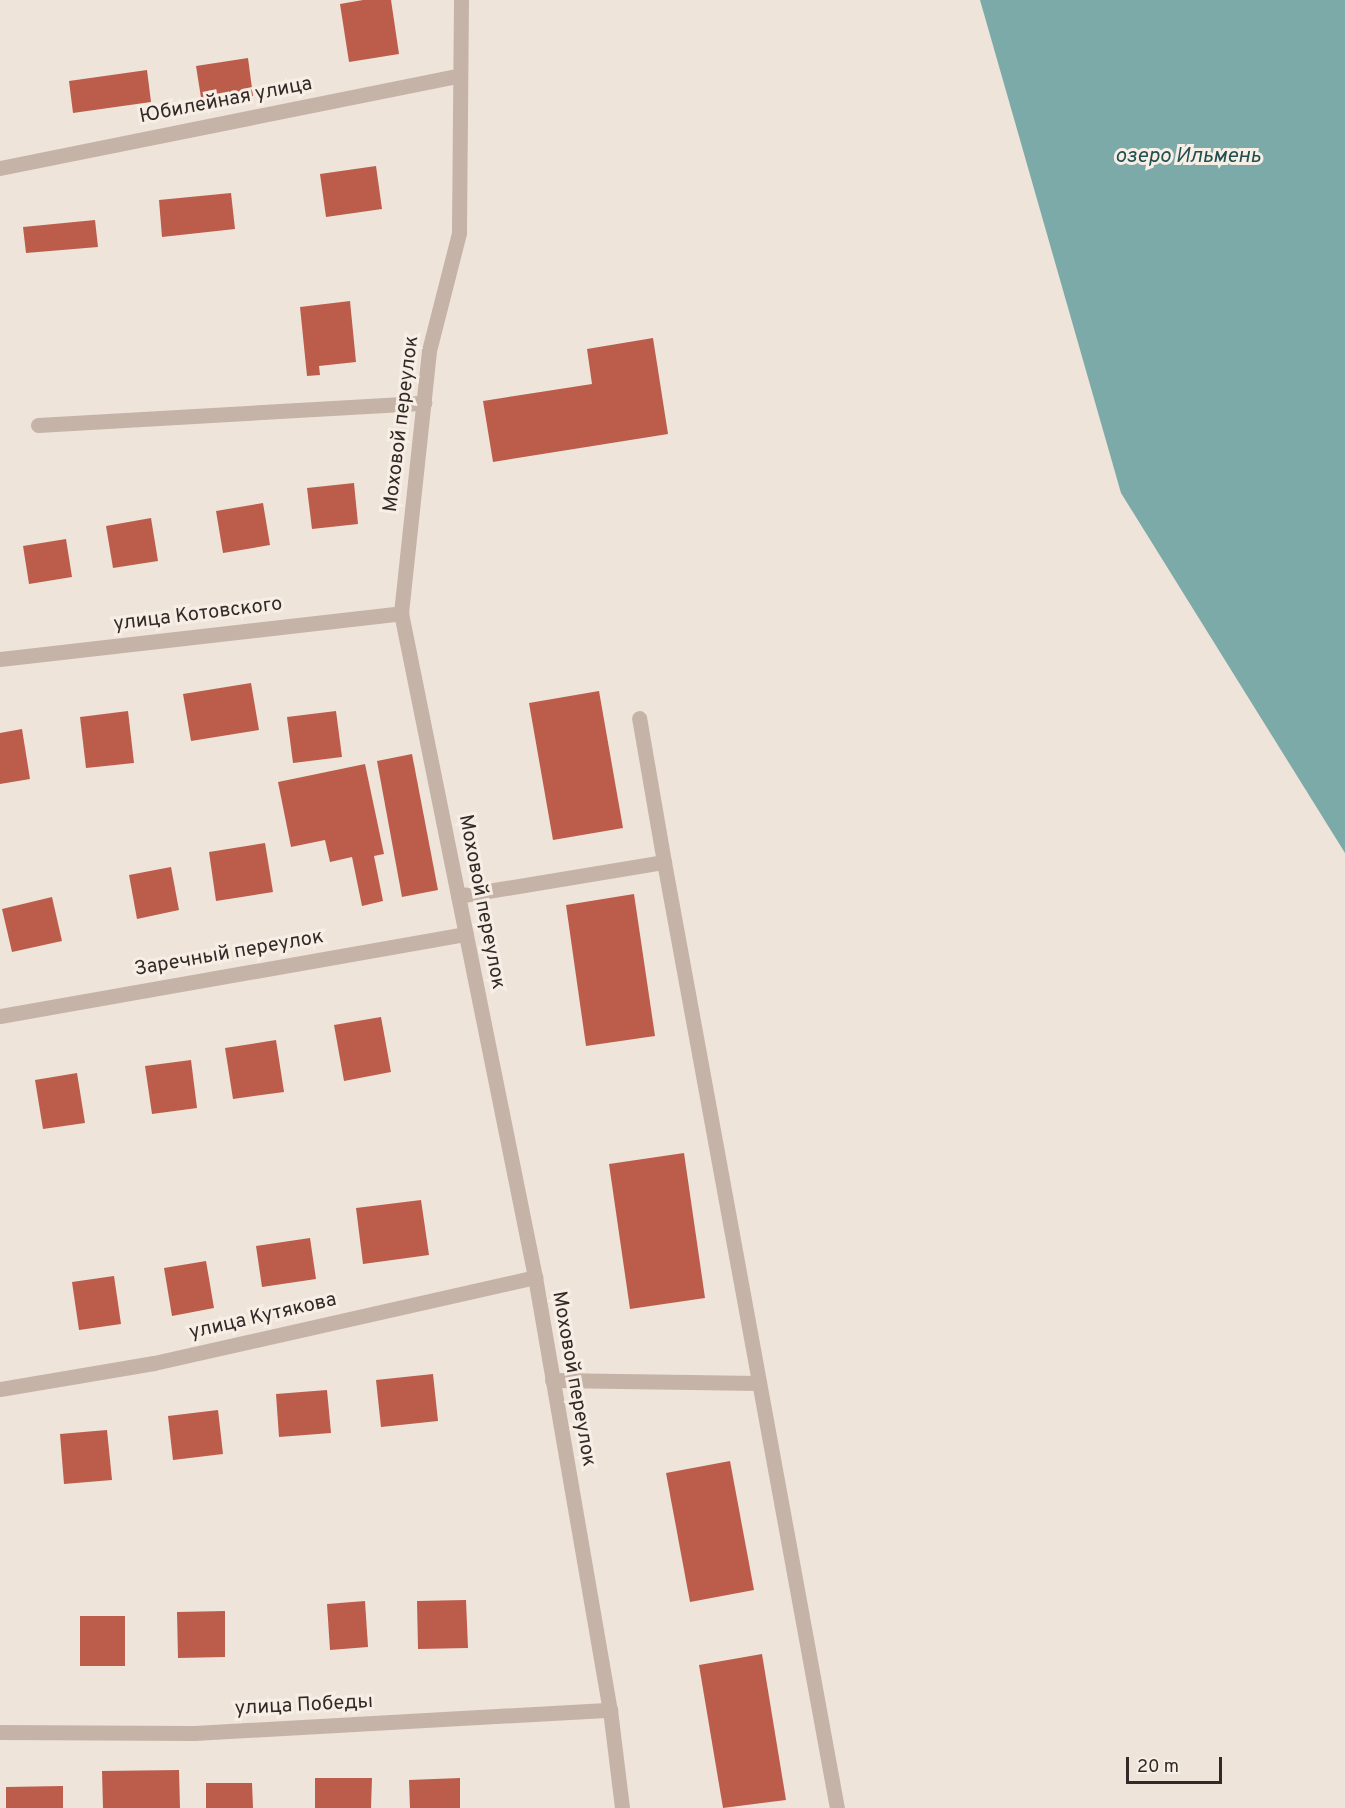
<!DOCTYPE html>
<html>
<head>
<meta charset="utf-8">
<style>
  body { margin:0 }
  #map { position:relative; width:1345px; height:1808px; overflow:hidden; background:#efe4da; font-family:Overpass,sans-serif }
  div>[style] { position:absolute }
  .water>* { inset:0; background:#7caaa8 }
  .building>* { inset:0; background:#bc5d4c }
  .lane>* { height:15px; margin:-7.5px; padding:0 7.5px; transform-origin:7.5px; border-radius:7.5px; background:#c6b3a7 }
  .street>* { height:15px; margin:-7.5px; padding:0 7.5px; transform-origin:7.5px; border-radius:7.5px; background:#c6b3a7 }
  span { translate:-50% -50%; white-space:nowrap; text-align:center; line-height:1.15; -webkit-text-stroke:6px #f7eee6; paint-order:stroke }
  .street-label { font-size:20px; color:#332a27 }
  .water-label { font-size:21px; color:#205150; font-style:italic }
  .scale { position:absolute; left:1126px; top:1757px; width:96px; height:27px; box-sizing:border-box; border:3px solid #332a27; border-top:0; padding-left:8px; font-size:18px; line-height:21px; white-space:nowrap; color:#332a27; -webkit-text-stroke:4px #f7eee6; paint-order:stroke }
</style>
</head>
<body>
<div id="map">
  <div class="water">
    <i style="clip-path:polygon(980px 0,1345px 0,1345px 853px,1121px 493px)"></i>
  </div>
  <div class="building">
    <i style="clip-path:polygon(363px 0,391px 0,399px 54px,349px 62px,340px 4px)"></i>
    <i style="clip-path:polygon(248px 58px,253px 96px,202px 104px,196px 66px)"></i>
    <i style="clip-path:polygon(147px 70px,151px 102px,73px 113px,69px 81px)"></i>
    <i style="clip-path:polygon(376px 166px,382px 209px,326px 217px,320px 174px)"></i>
    <i style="clip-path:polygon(231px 193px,235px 229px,162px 237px,159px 200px)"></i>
    <i style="clip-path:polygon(95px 220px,98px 247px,26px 253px,23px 227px)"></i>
    <i style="clip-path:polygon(350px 301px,356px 362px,319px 366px,320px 375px,307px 376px,300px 307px)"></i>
    <i style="clip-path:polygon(653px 338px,668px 434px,493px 462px,483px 401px,592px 384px,587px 349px)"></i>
    <i style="clip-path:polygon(354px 483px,358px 524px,312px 529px,307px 488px)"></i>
    <i style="clip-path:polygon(263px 503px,270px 545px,223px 553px,216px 511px)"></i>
    <i style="clip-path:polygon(151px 518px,158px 561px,113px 568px,106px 526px)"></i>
    <i style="clip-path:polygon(66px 539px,72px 577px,29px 584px,23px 546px)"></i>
    <i style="clip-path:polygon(251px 683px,259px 730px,191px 741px,183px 694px)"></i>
    <i style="clip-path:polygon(599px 691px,623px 828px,553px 840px,529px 703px)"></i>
    <i style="clip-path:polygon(128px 711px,134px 763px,86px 768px,80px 717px)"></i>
    <i style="clip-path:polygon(336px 711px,342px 757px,293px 763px,287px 717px)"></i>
    <i style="clip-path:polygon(22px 729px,30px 779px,0 784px,0 733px)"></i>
    <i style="clip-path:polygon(412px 754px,438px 890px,402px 897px,377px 761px)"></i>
    <i style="clip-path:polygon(365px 764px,384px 854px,374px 856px,383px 901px,362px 906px,352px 857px,330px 862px,325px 840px,291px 847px,278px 782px)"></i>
    <i style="clip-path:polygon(265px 843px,273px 892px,216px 901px,209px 852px)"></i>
    <i style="clip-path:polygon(171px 867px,179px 910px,137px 919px,129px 875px)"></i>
    <i style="clip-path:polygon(634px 894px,655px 1036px,586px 1046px,566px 905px)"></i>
    <i style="clip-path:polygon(52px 897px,62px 941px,12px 952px,2px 909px)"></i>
    <i style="clip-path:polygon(381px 1017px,391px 1072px,344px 1081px,334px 1025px)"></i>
    <i style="clip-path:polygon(276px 1040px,284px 1092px,233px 1099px,225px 1048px)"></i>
    <i style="clip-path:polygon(191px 1060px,197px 1108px,152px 1114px,145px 1066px)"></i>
    <i style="clip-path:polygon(77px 1073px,85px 1123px,43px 1129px,35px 1080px)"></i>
    <i style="clip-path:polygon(684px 1153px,705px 1298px,630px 1309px,609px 1164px)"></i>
    <i style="clip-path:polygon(421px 1200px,429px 1255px,363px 1264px,356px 1208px)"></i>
    <i style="clip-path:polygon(310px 1238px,316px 1279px,262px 1287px,256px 1246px)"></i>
    <i style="clip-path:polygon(206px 1261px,214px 1308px,172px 1316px,164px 1268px)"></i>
    <i style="clip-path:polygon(114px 1276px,121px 1324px,79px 1330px,72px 1282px)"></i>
    <i style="clip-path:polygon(433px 1374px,438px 1421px,381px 1427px,376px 1380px)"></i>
    <i style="clip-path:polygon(327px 1390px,331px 1433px,279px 1437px,276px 1394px)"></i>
    <i style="clip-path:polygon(218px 1410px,223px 1454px,173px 1460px,168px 1416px)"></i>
    <i style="clip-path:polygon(107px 1430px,112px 1480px,64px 1484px,60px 1434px)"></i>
    <i style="clip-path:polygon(730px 1461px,754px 1590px,690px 1602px,666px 1473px)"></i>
    <i style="clip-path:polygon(466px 1600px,468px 1648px,418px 1649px,417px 1601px)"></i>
    <i style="clip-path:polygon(365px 1601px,368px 1647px,330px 1650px,327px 1604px)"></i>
    <i style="clip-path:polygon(225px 1611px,225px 1657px,178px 1658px,177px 1612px)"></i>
    <i style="clip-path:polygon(80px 1616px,125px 1616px,125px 1666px,80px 1666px)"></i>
    <i style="clip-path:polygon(762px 1654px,786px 1800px,723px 1808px,699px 1665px)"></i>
    <i style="clip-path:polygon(179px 1770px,180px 1808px,103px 1808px,102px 1771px)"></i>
    <i style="clip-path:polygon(315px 1778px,372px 1778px,371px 1808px,315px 1808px)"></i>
    <i style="clip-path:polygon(460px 1778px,460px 1808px,410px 1808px,409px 1780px)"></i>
    <i style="clip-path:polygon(206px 1783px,252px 1783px,253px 1808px,206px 1808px)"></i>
    <i style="clip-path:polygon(63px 1786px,63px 1808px,6px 1808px,6px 1787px)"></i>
  </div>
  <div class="lane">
    <i style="left:664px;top:862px;width:962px;rotate:79.64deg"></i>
    <i style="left:458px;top:896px;width:209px;rotate:-9.4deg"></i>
    <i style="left:664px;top:862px;width:146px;rotate:-99.8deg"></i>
    <i style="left:552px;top:1380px;width:207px;rotate:0.8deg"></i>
  </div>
  <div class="street">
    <i style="left:461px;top:0;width:233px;rotate:90.5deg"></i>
    <i style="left:459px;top:233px;width:122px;rotate:104.3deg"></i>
    <i style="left:429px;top:351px;width:263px;rotate:96.1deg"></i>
    <i style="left:401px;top:613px;width:677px;rotate:78.59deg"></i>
    <i style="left:535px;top:1277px;width:439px;rotate:80.2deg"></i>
    <i style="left:610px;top:1710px;width:99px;rotate:83deg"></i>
    <i style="left:0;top:168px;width:469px;rotate:-11.4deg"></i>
    <i style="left:38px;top:425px;width:387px;rotate:-3.3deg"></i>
    <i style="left:0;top:659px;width:404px;rotate:-6.5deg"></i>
    <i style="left:0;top:1016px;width:473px;rotate:-10deg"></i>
    <i style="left:0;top:1389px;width:156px;rotate:-9.6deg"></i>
    <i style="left:154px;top:1363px;width:391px;rotate:-12.7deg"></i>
    <i style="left:0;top:1732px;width:194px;rotate:0.3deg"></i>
    <i style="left:194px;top:1733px;width:417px;rotate:-3.2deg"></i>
  </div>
  <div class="street-label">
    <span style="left:226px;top:101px;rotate:-11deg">Юбилейная улица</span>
    <span style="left:402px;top:424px;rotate:-83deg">Моховой переулок</span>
    <span style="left:198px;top:615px;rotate:-7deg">улица Котовского</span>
    <span style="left:481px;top:902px;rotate:79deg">Моховой переулок</span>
    <span style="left:229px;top:954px;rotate:-10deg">Заречный переулок</span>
    <span style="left:263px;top:1317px;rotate:-13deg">улица Кутякова</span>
    <span style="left:573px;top:1379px;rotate:80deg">Моховой переулок</span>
    <span style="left:304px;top:1706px;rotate:-3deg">улица Победы</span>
  </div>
  <div class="water-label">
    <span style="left:1188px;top:157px">озеро Ильмень</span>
  </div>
  <div class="scale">20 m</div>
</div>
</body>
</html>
